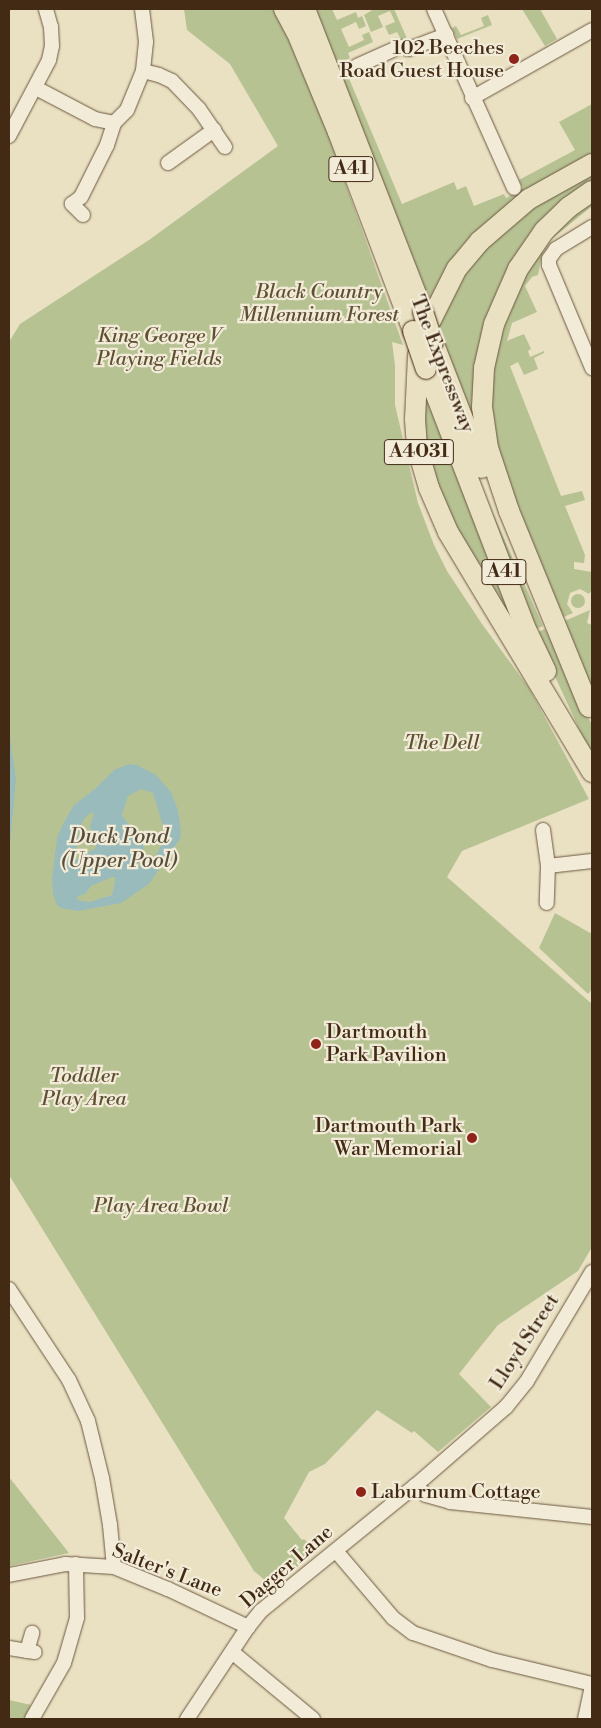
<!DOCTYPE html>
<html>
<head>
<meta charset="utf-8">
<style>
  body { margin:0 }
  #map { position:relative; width:601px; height:1728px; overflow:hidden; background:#eae0c2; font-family:"Libre Bodoni",serif }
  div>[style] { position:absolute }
  .green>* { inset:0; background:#b7c293 }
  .round { border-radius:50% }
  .water>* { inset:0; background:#9abbbb }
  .roads { filter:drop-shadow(0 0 1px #6c5840) drop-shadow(0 0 1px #6c5840) }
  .minor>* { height:14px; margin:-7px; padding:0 7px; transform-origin:7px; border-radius:7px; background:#f1ebd7 }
  .highway>* { height:20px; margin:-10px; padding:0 10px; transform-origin:10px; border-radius:10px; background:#eae0c2 }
  .bridges { filter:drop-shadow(0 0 1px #422a15) drop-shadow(0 0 1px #422a15) }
  .highway-bridge>* { height:20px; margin:-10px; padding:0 10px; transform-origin:10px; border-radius:10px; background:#eae0c2 }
  .dots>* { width:14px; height:14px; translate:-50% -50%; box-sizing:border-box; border:2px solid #f1ebd7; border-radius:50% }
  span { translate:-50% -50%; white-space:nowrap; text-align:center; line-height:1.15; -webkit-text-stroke:4.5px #f1ebd7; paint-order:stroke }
  .shield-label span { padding:1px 4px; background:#f1ebd7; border:1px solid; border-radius:4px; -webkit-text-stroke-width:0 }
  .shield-label { font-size:19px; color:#422a15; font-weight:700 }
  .poi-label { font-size:20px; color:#422a15 }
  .right { translate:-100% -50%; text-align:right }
  .left { translate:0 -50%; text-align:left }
  .park-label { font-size:20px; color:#5f5034; font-style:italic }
  .street-label { font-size:20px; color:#422a15 }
  .water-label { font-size:21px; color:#584e3e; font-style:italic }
  .frame { position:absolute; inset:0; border:10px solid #422a15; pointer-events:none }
</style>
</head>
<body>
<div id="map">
  <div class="green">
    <i style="clip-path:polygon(184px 9px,275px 9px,279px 17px,325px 126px,403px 345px,392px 342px,395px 366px,395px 405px,418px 503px,434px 545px,447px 571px,482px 624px,529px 688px,589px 799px,462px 851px,447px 877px,592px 1004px,592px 1247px,578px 1271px,498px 1325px,477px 1351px,459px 1374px,491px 1407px,438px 1452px,414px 1431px,412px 1433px,377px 1410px,325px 1464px,309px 1472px,284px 1518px,302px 1540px,304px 1539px,317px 1551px,267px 1591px,267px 1582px,254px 1571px,9px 1175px,9px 342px,20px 324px,149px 240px,278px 146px,230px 64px,187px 30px)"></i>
    <i style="clip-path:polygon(311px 9px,332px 9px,337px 20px,356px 12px,358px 18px,362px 16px,366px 26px,359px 29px,356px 22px,341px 29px,349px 47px,364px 40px,362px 35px,369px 32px,373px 42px,348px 53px,350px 58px,342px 62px,402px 204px,454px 182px,457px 190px,466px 186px,474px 206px,504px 194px,506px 198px,523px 188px,519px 180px,575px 150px,559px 122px,592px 104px,592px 155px,435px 289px,427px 305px)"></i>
    <i style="clip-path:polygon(374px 9px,394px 9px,409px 43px,402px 41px,397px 32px,389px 35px,385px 26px,395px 22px,390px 11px,378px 16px,383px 27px,371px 32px,364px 15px)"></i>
    <i style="clip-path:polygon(522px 9px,540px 9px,557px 39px,545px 46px)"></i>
    <i style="clip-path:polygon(488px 15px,492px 25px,457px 39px,452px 28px,456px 26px,461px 35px,484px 26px,481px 18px)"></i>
    <i style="clip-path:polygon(592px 171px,592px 183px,506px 278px,480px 439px,436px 333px,438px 324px,469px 266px,517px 215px)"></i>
    <i style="clip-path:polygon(592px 199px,592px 206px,549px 241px,543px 250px,538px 275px,532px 277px,525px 286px,537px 312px,512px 323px,507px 341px,524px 334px,531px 349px,528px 351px,530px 357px,544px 351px,544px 353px,534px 358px,538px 369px,524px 375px,518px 362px,510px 366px,561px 496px,582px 491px,585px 500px,565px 506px,585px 555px,584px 563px,574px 562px,574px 569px,592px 572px,592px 590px,589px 594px,580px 589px,570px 593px,567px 604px,573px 613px,561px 618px,495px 449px,489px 407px,491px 377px,512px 296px,550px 237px)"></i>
    <i style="clip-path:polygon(431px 351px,489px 505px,543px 626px,534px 630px)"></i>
    <i style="clip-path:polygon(428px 394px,523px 635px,467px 554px,422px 446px,423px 417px)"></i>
    <i class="round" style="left:571px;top:594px;width:14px;height:14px"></i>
    <i style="clip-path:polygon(590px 610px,587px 623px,592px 625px,592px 688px,562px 622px)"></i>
    <i style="clip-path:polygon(545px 629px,592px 725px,592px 757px,535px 633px)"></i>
    <i style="clip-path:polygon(555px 913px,592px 934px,592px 989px,588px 994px,539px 948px)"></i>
    <i style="clip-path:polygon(9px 1477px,69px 1553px,9px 1566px)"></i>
    <i style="clip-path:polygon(9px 1700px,31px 1705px,24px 1719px,9px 1719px)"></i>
  </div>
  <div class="water">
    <i style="clip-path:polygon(9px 729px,16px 780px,9px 854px)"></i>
    <i style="clip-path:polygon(evenodd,129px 764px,137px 765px,156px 775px,171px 792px,178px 810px,181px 832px,180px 839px,149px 884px,121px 903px,78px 911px,61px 908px,57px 905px,53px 894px,52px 879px,57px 838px,63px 824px,74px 805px,96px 788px,114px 770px,129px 764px,141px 789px,153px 793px,166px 836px,155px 857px,143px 867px,138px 865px,138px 861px,143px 854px,144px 846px,122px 815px,128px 796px,141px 789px,129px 764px,92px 812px,94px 814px,90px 826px,91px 832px,96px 848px,75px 860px,79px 829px,84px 819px,92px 812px,129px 764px,112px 877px,115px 877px,115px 881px,112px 895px,89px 902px,77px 900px,78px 896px,85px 894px,91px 886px,112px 877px)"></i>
  </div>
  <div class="roads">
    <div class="minor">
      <i style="left:142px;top:9px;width:33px;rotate:83deg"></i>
      <i style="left:146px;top:42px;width:29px;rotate:96deg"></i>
      <i style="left:434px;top:9px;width:196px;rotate:65.9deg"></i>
      <i style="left:357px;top:66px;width:46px;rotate:-24.3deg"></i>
      <i style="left:399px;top:47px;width:10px;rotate:11deg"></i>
      <i style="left:409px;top:49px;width:40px;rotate:-21deg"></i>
      <i style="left:36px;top:88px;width:67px;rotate:27.7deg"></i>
      <i style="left:95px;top:119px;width:19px;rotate:12deg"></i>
      <i style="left:114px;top:123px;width:18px;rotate:-45deg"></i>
      <i style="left:127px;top:110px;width:42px;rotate:-67.7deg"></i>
      <i style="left:143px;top:71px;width:16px;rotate:14deg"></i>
      <i style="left:159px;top:75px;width:14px;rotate:25deg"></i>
      <i style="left:172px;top:81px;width:39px;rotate:46deg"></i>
      <i style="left:199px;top:109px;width:46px;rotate:55.6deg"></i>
      <i style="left:472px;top:98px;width:138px;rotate:-29.5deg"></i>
      <i style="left:9px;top:136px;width:86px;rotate:-62.2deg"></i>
      <i style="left:49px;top:60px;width:14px;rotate:-78deg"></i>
      <i style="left:52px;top:46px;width:19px;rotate:-93deg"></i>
      <i style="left:51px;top:27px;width:19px;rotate:-106deg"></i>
      <i style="left:168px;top:163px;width:57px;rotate:-35.7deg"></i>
      <i style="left:83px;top:215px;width:16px;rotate:-135deg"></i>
      <i style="left:72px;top:204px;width:11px;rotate:-38deg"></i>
      <i style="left:81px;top:197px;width:58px;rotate:-63.4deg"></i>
      <i style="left:107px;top:145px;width:23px;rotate:-72deg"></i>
      <i style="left:592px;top:227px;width:42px;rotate:148.6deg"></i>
      <i style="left:556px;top:249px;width:12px;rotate:125deg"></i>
      <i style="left:549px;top:259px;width:6px;rotate:90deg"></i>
      <i style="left:549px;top:265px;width:112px;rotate:67.3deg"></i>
      <i style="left:543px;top:830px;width:36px;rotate:82deg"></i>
      <i style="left:548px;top:866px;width:37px;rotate:92deg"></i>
      <i style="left:548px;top:866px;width:44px;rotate:-6.5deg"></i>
      <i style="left:9px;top:1289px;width:109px;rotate:56.6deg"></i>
      <i style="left:69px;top:1380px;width:45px;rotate:65.1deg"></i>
      <i style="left:88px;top:1421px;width:59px;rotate:76.2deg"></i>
      <i style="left:102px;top:1478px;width:48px;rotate:80.3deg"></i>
      <i style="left:110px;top:1525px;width:42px;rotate:84.6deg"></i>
      <i style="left:415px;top:1486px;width:14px;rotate:39deg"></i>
      <i style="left:426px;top:1495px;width:25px;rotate:16deg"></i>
      <i style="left:450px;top:1502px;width:143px;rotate:6deg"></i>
      <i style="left:336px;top:1551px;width:88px;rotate:49.6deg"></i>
      <i style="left:393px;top:1618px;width:25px;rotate:37deg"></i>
      <i style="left:413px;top:1633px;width:83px;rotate:18.9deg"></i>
      <i style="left:492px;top:1660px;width:103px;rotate:13.5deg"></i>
      <i style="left:9px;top:1575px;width:57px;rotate:-11.1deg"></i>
      <i style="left:65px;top:1564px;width:49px;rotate:3.5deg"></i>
      <i style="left:114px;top:1567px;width:58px;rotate:22.2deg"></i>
      <i style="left:168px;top:1589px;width:89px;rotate:25.4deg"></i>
      <i style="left:9px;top:1648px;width:26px;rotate:9deg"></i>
      <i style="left:27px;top:1651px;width:19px;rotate:-74deg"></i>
      <i style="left:232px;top:1652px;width:105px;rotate:39.6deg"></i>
      <i style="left:32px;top:1719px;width:64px;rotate:-60.3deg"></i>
      <i style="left:64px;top:1663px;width:47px;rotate:-73.9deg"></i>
      <i style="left:77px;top:1618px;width:54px;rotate:-91.1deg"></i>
      <i style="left:187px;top:1719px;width:110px;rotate:-56.5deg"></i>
      <i style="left:248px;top:1627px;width:21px;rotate:-51deg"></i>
      <i style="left:261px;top:1611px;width:198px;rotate:-39.1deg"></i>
      <i style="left:415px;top:1486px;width:121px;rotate:-41deg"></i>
      <i style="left:506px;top:1407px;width:33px;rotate:-51deg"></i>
      <i style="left:527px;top:1381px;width:127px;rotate:-59.2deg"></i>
      <i style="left:585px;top:1719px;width:35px;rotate:-78deg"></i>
    </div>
    <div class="highway">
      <i style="left:284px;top:9px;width:27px;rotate:62deg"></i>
      <i style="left:297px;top:33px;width:107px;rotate:67.5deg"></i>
      <i style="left:338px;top:132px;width:213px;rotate:69.3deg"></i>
      <i style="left:305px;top:9px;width:325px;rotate:68.7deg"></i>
      <i style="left:592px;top:164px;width:72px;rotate:150.9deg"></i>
      <i style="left:529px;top:199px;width:65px;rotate:139.4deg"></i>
      <i style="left:480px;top:241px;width:35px;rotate:130deg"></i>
      <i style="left:457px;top:268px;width:74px;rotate:116.6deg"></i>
      <i style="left:424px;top:334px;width:23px;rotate:105deg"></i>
      <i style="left:418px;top:356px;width:63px;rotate:92.7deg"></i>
      <i style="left:415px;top:419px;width:28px;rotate:86deg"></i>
      <i style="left:417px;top:447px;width:43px;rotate:73.7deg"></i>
      <i style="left:429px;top:488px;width:48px;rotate:66.6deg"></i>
      <i style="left:448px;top:532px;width:280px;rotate:59deg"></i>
      <i style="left:433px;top:342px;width:135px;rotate:68.7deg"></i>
      <i style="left:426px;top:369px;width:276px;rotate:69deg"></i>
      <i style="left:525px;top:627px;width:49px;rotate:64.5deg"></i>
      <i style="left:589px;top:707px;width:212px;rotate:-112.2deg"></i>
      <i style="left:509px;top:511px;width:66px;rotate:-108.4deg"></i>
      <i style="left:488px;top:448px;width:41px;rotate:-98.3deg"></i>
      <i style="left:482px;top:407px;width:39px;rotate:-87deg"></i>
      <i style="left:484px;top:368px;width:45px;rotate:-77.2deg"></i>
      <i style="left:494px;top:324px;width:60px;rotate:-66.4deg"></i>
      <i style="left:518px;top:269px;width:46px;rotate:-55.6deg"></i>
      <i style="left:544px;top:231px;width:35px;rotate:-44deg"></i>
      <i style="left:569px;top:207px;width:28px;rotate:-35deg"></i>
    </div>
  </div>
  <div class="bridges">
    <div class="highway-bridge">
      <i style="left:423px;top:312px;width:32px;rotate:72deg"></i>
      <i style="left:413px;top:331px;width:40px;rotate:71.1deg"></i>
    </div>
  </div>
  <div class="dots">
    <i style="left:514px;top:59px;background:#8f2418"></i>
    <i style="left:316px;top:1044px;background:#8f2418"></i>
    <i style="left:472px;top:1138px;background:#8f2418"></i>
    <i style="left:361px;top:1492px;background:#8f2418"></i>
  </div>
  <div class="shield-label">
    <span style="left:351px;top:169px">A41</span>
    <span style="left:419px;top:452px">A4031</span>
    <span style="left:504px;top:572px">A41</span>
  </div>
  <div class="poi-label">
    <span class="right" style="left:504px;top:60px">102 Beeches<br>Road Guest House</span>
    <span class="left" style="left:326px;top:1044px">Dartmouth<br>Park Pavilion</span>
    <span class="right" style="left:462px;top:1138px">Dartmouth Park<br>War Memorial</span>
    <span class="left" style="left:371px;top:1492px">Laburnum Cottage</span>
  </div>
  <div class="park-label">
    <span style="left:319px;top:304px">Black Country<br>Millennium Forest</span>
    <span style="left:159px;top:348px">King George V<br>Playing Fields</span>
    <span style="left:442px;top:743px">The Dell</span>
    <span style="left:84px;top:1088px">Toddler<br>Play Area</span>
    <span style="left:161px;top:1206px">Play Area Bowl</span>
  </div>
  <div class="street-label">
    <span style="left:442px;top:364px;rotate:69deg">The Expressway</span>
    <span style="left:525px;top:1342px;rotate:-57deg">Lloyd Street</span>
    <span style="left:287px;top:1567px;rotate:-41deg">Dagger Lane</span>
    <span style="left:167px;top:1571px;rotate:21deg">Salter's Lane</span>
  </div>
  <div class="water-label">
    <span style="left:119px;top:849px">Duck Pond<br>(Upper Pool)</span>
  </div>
  <div class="frame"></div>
</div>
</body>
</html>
